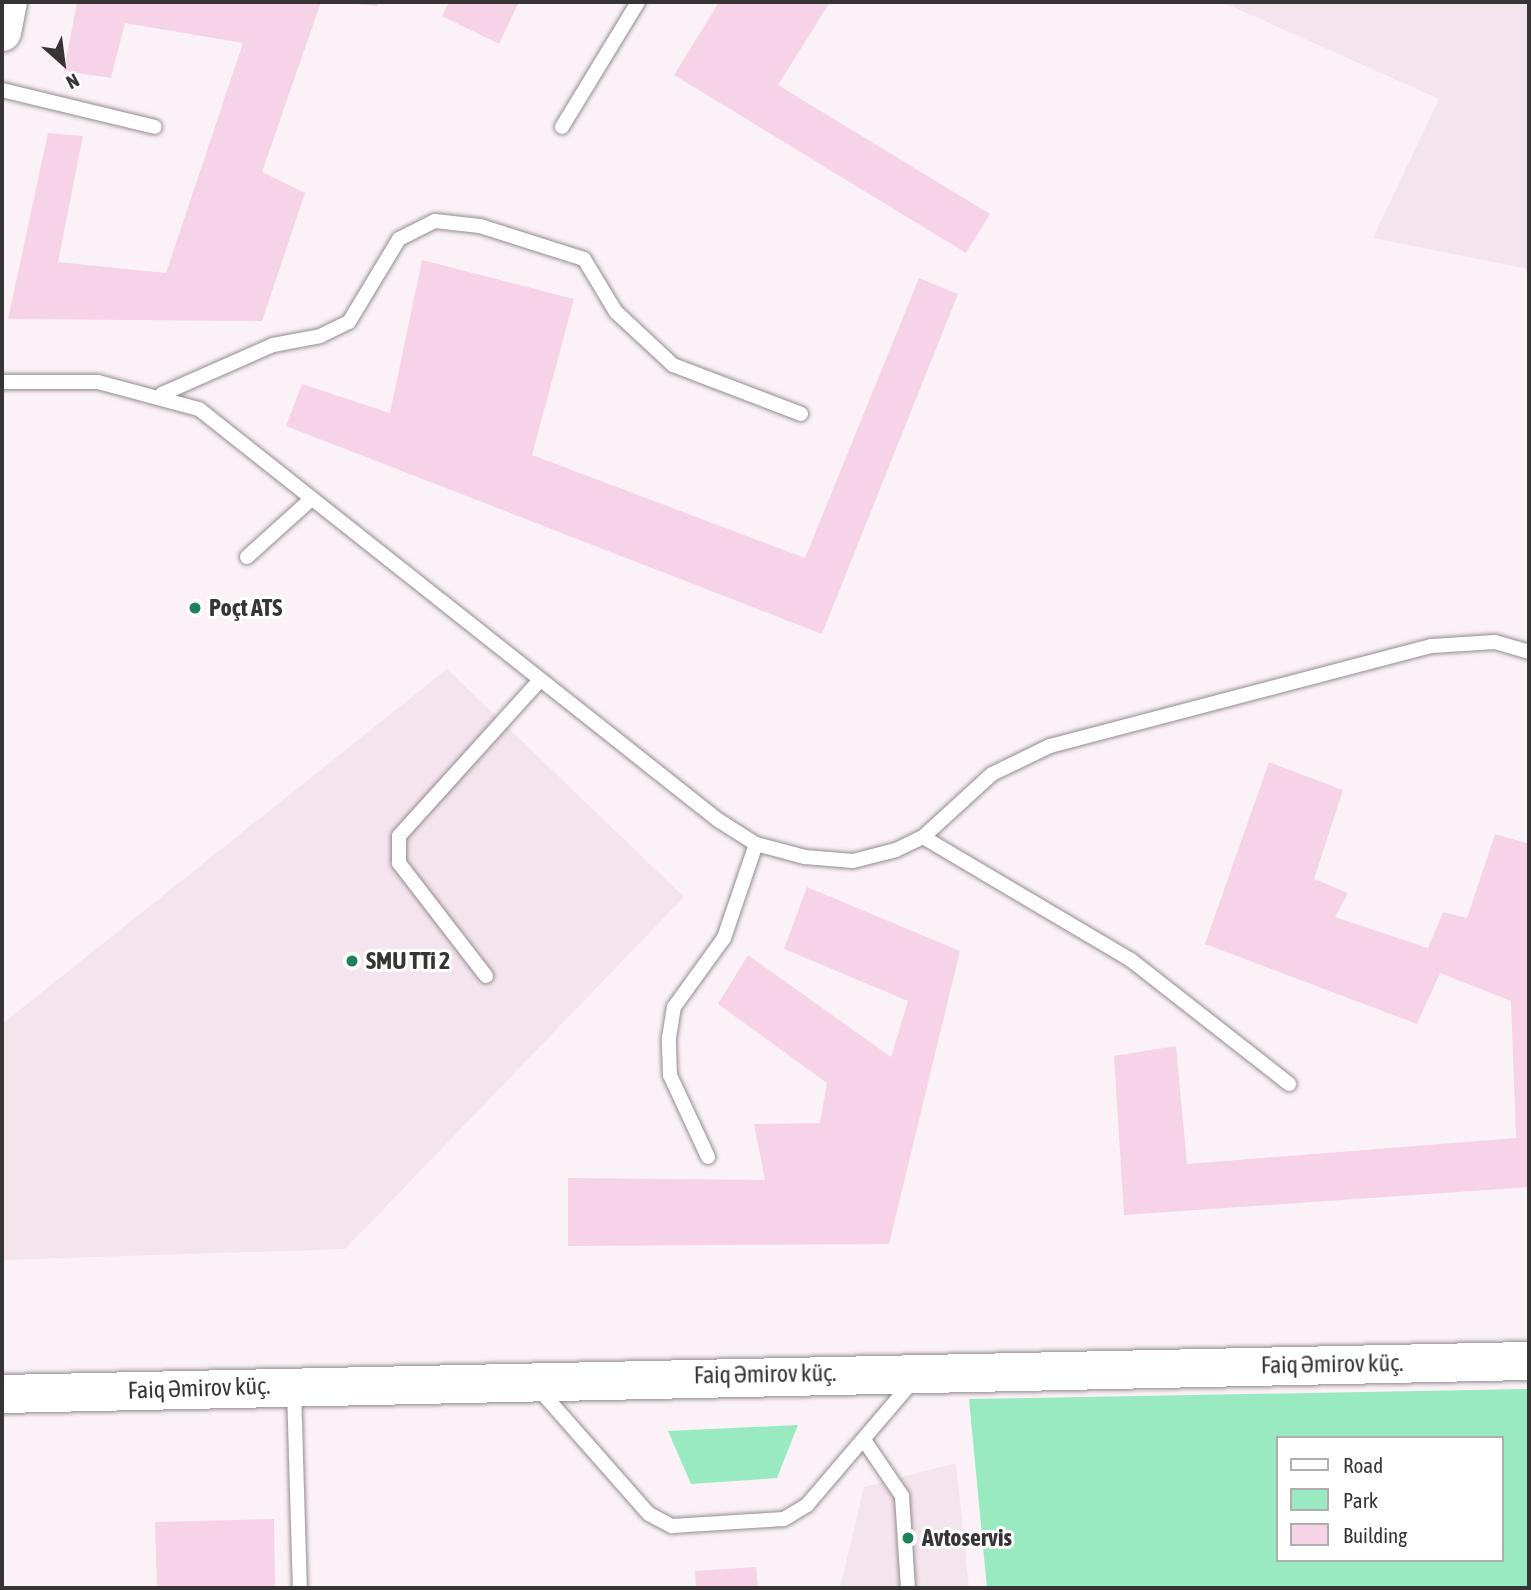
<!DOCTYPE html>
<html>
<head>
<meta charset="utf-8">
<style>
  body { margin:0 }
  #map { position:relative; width:1531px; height:1590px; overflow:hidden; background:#fbf2f7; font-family:"Asap Condensed",sans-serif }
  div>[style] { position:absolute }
  .built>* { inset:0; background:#f4e4ed }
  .green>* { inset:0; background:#99eac1 }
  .building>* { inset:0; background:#f6d3e6 }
  .roads { filter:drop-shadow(0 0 2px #948c90) drop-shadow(0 0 2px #948c90) }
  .service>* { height:14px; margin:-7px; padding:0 7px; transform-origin:7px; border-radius:7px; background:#fff }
  .tertiary>* { height:37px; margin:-18.5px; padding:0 18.5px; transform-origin:18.5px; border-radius:18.5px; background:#fff }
  .trunk>* { height:38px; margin:-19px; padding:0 19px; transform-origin:19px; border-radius:19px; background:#fff }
  .dots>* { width:19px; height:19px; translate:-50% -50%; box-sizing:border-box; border:4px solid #fff; border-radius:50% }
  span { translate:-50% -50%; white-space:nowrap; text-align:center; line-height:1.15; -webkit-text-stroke:6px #fff; paint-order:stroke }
  .poi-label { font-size:24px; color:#373436; font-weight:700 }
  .left { translate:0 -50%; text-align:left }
  .street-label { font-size:24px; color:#373436 }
  .frame { position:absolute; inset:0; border:4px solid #373436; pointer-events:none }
  .legend { position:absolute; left:1276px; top:1436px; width:228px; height:126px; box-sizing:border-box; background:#fff; border:2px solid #afaeaf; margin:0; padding:9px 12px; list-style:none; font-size:21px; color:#373436 }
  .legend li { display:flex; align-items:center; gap:14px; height:35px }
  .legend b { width:35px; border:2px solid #afaeaf }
  .north { position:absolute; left:28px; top:28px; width:70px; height:70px; -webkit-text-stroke:5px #fff; paint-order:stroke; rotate:152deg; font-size:19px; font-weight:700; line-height:28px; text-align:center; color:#373436 }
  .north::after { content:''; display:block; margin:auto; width:24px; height:32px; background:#373436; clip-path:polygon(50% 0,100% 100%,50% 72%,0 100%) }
</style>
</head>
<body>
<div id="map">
  <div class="built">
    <i style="clip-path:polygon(1222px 2px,1529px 2px,1529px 269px,1373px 238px,1439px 99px)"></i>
    <i style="clip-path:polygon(447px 669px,684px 897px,345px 1249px,2px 1260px,2px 1024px)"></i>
    <i style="clip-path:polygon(956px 1463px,969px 1588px,840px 1588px,864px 1487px)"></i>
  </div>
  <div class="green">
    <i style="clip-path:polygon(evenodd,1529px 1389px,1529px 1588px,987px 1588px,969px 1399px,1529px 1389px,1277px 1438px,1501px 1438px,1501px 1560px,1277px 1560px,1277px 1438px)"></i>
    <i style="clip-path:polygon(798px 1425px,777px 1478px,691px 1484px,668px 1431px)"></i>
  </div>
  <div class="building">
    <i style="clip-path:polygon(77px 2px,321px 2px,262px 172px,305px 193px,262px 321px,8px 319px,48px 133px,83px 136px,58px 262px,166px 273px,243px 43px,125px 23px,111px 78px,64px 71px)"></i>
    <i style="clip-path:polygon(336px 2px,378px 2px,377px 6px)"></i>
    <i style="clip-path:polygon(449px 2px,519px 2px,499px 44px,442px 16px)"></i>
    <i style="clip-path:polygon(719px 2px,830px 2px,778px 85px,990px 214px,966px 253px,674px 75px)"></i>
    <i style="clip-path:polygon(422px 260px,574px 299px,532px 455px,805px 558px,919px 278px,958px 294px,822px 634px,286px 426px,302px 384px,390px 413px)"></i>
    <i style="clip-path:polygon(1269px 762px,1343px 790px,1314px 879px,1348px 893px,1335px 917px,1428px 948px,1443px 912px,1467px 918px,1495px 834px,1529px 844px,1529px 1187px,1124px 1215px,1114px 1056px,1176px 1046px,1187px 1164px,1516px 1138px,1511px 1001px,1440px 973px,1417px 1024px,1205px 944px)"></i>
    <i style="clip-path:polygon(807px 887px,960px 951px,889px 1244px,568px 1246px,568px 1178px,765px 1180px,754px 1124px,820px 1123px,827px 1083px,718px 1004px,748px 955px,891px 1057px,908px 1001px,784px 949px)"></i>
    <i style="clip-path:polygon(274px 1519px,275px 1588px,157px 1588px,155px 1522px)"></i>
    <i style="clip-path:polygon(756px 1567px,758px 1588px,696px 1588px,695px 1571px)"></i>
  </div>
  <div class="roads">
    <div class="service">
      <i style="left:2px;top:90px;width:157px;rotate:13.6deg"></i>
      <i style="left:562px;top:127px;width:146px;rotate:-58.7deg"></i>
      <i style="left:2px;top:382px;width:96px"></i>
      <i style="left:98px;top:382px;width:105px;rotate:15deg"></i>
      <i style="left:199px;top:409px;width:662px;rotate:38.38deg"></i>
      <i style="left:718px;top:820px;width:45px;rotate:32.3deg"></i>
      <i style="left:756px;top:844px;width:51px;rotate:14.9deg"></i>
      <i style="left:805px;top:857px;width:48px;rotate:4.8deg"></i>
      <i style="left:853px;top:861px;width:44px;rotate:-14.3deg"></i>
      <i style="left:896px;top:850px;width:30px;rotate:-26deg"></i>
      <i style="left:923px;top:837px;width:93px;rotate:-42.4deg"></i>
      <i style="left:992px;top:774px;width:64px;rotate:-25.8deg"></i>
      <i style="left:1050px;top:746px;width:395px;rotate:-14.7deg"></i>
      <i style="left:1432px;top:646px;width:63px;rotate:-3.6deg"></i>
      <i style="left:1495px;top:642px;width:35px;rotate:16deg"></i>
      <i style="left:162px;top:394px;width:121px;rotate:-23.8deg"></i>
      <i style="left:273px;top:345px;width:48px;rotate:-10.8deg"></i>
      <i style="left:320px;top:336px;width:32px;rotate:-26deg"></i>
      <i style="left:349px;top:322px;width:97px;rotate:-58.9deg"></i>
      <i style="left:399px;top:239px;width:40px;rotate:-26.6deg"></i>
      <i style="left:435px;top:221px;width:45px;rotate:6.3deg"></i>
      <i style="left:480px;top:226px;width:109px;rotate:17.6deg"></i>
      <i style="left:584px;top:259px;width:62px;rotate:58.9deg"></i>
      <i style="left:616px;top:312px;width:78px;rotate:42.9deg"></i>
      <i style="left:673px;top:365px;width:137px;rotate:20.9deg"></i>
      <i style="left:247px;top:557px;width:84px;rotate:-42.1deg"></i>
      <i style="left:923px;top:837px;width:242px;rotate:30.6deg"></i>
      <i style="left:1131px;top:960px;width:201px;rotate:38.1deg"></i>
      <i style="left:486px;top:976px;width:143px;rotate:-127.6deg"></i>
      <i style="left:399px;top:863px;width:27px;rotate:-90deg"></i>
      <i style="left:399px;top:836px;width:210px;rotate:-47.9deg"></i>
      <i style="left:708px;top:1157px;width:90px;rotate:-114.9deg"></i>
      <i style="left:670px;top:1075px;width:37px;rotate:-92deg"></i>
      <i style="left:669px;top:1038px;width:31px;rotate:-81deg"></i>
      <i style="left:674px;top:1007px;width:85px;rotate:-54.1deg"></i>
      <i style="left:724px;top:938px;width:99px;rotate:-71.2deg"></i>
      <i style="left:537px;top:1387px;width:169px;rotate:48.6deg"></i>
      <i style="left:649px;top:1514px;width:26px;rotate:28deg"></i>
      <i style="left:672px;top:1526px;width:112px;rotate:-3.6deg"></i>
      <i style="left:784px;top:1519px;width:27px;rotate:-31deg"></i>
      <i style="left:807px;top:1505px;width:163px;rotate:-49.5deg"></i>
      <i style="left:294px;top:1390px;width:198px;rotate:88.3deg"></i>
      <i style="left:864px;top:1440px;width:68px;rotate:55.8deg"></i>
      <i style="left:902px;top:1496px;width:92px;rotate:86.3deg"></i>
    </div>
    <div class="tertiary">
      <i style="left:2px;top:32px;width:31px;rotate:-79deg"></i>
    </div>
    <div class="trunk">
      <i style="left:2px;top:1394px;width:1527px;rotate:-1.24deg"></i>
    </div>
  </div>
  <div class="dots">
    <i style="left:195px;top:608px;background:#1c8059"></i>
    <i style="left:352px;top:961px;background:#1c8059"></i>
    <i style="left:908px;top:1538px;background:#1c8059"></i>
  </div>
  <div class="poi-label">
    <span class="left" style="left:209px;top:608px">Poçt ATS</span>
    <span class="left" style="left:366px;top:961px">SMU TTi 2</span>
    <span class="left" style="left:922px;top:1538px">Avtoservis</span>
  </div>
  <div class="street-label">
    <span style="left:1332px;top:1364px;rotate:-1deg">Faiq Əmirov küç.</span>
    <span style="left:765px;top:1374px;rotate:-1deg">Faiq Əmirov küç.</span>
    <span style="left:199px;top:1388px;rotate:-2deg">Faiq Əmirov küç.</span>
  </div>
  <div class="frame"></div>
  <ul class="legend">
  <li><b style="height:9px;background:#fff"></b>Road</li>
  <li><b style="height:19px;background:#99eac1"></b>Park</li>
  <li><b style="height:19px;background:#f6d3e6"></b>Building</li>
  </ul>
  <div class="north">N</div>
</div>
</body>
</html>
